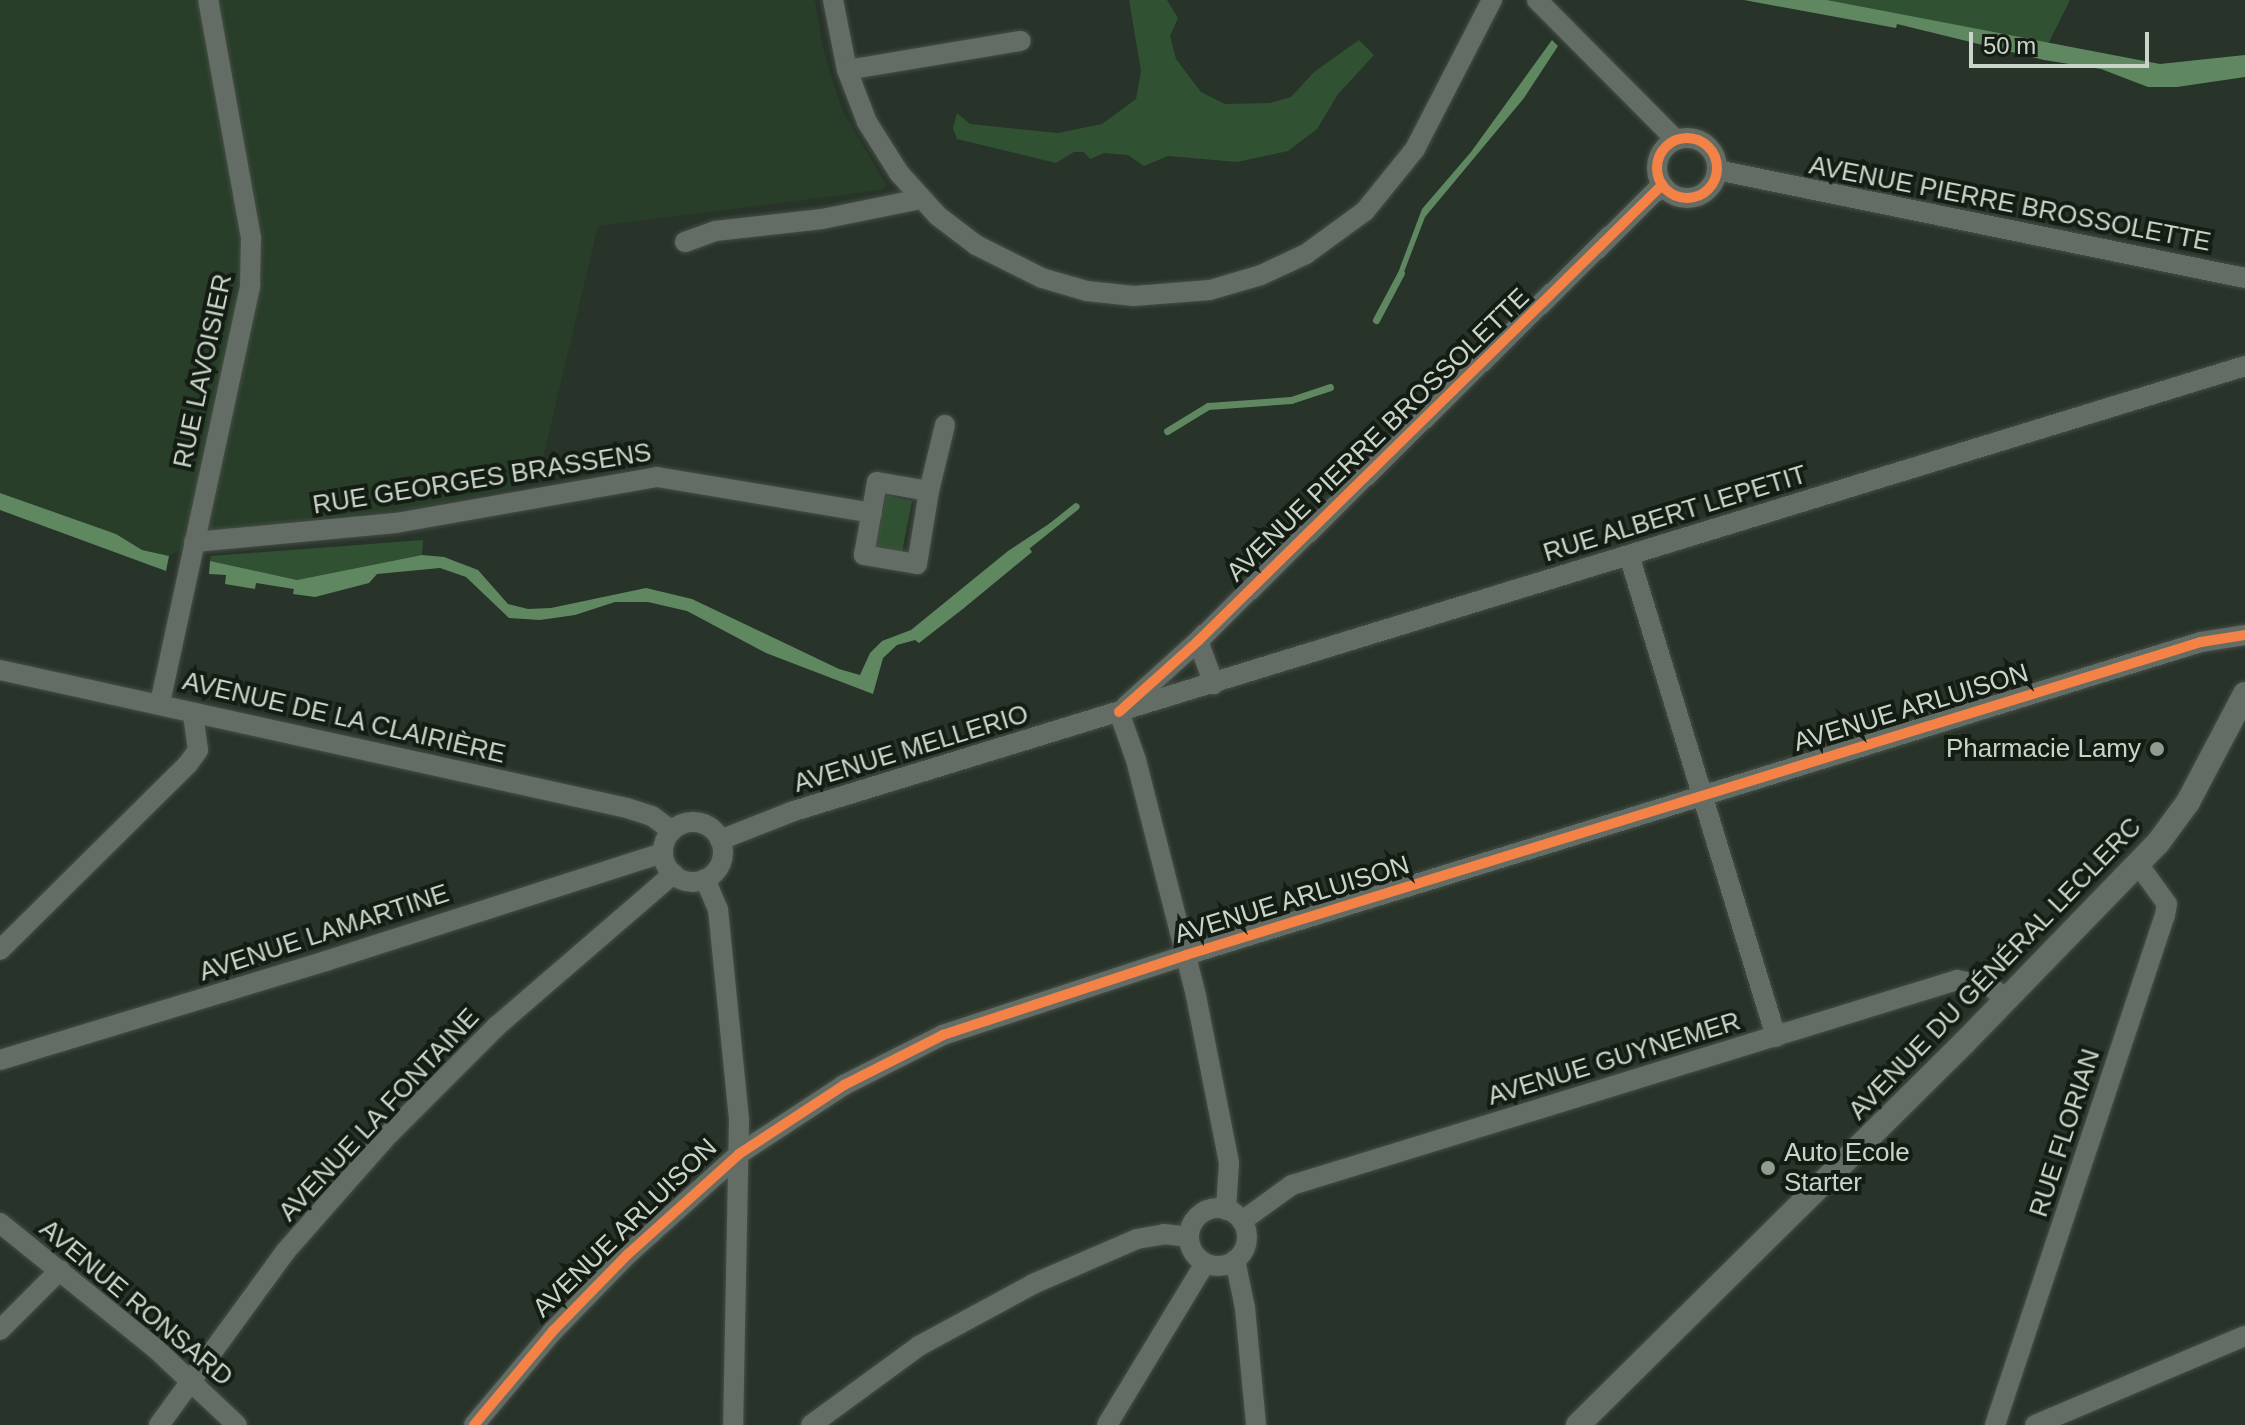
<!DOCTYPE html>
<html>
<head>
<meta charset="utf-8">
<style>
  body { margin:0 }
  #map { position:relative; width:2245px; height:1425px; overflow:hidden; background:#283329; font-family:Helvetica,sans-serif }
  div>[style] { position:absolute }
  .built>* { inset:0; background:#283e29 }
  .green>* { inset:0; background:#305232 }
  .water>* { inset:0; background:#5f8860 }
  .stream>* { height:7px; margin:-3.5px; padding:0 3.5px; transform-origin:3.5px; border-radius:3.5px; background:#5f8860 }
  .roads { filter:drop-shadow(0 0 2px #464e46) drop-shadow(0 0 2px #464e46) }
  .minor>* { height:20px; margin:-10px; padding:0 10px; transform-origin:10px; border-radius:10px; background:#646d65 }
  .minor>.ring { margin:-10px; padding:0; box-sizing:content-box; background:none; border:20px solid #646d65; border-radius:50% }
  .tertiary>* { height:24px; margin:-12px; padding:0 12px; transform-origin:12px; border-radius:12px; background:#646d65 }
  .cycleway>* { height:10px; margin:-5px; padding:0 5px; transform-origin:5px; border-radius:5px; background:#f48246 }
  .cycleway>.ring { margin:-5px; padding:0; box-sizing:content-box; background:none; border:10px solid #f48246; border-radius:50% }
  .dots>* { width:22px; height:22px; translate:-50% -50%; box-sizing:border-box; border:4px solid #141c14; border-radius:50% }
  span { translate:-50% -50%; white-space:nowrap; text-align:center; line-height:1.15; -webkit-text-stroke:8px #141c14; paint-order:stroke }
  .street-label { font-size:26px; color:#c9d5c9 }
  .poi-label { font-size:26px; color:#c9d5c9 }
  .right { translate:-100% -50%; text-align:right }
  .left { translate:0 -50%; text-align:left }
  .scale { position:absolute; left:1969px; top:32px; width:180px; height:36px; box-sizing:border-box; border:4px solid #c9d5c9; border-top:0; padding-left:10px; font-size:24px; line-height:28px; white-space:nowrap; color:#c9d5c9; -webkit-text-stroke:6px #141c14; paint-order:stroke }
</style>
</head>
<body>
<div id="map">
  <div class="built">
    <i style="clip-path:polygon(0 0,815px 0,822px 45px,842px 110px,887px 186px,881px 190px,598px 226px,537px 483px,417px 508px,215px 530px,169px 556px,142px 550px,116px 534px,0 493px)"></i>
  </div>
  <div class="green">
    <i style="clip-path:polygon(1129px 0,1167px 0,1178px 18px,1170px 36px,1176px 59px,1201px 92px,1225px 104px,1270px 103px,1291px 97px,1314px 72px,1359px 40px,1374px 55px,1338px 94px,1317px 129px,1288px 151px,1237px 162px,1168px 156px,1144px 166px,1128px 155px,1104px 153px,1090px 159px,1084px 152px,1074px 152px,1056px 163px,957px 139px,953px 128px,957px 113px,970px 124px,1058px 133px,1102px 124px,1136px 99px,1141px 71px)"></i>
    <i style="clip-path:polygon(1827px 0,2070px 0,2048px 44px)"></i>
    <i style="clip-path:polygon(886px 495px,912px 501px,902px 552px,876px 547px)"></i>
    <i style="clip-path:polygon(423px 540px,422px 555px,297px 580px,210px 561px,211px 556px)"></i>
  </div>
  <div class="water">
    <i style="clip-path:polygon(1744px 0,1827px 0,2160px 64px,2245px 55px,2245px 77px,2177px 87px,2148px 87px,2101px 69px,2044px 60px,1897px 24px,1896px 28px)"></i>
    <i style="clip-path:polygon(1552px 40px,1558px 46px,1524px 98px,1425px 217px,1404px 272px,1392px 289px,1422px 209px,1471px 152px)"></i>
    <i style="clip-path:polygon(0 493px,116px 534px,142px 550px,169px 556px,166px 571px,0 510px)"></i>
    <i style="clip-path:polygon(1076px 506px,1027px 545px,1032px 552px,964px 608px,919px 643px,915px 640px,897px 645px,883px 658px,873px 694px,766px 653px,687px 611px,648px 602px,615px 602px,575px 615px,540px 620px,509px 618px,466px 577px,440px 568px,377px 574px,369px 583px,315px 597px,293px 594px,294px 589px,256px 583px,255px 589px,225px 584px,226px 575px,209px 574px,210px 561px,297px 580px,422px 555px,444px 557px,478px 570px,508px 604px,528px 609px,551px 608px,646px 588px,692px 599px,839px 669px,860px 675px,870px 653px,882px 641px,911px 630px,1008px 551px)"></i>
  </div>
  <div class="stream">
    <i style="left:1376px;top:320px;width:53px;rotate:-62deg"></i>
    <i style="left:1167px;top:431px;width:48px;rotate:-31.4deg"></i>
    <i style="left:1208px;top:406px;width:83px;rotate:-4.1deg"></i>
    <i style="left:1291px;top:400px;width:41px;rotate:-18.4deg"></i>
    <i style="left:1021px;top:550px;width:70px;rotate:-38.7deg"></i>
  </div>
  <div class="roads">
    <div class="minor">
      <i style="left:833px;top:0;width:71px;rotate:78.7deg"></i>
      <i style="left:847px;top:70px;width:56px;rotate:69deg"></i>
      <i style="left:867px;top:122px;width:60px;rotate:57.9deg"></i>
      <i style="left:899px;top:173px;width:58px;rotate:47.8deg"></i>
      <i style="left:938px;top:216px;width:48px;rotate:37.3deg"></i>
      <i style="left:976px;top:245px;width:74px;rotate:26.6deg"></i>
      <i style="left:1042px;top:278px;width:47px;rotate:16.1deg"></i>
      <i style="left:1087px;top:291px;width:47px;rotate:6.1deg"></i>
      <i style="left:1134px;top:296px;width:76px;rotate:-4.5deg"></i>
      <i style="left:1210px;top:290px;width:53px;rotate:-16.4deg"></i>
      <i style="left:1261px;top:275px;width:50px;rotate:-25deg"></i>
      <i style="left:1306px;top:254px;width:73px;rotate:-36.1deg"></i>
      <i style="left:1365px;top:211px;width:80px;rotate:-51.1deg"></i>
      <i style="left:1415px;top:149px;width:168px;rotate:-62.7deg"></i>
      <i style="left:1537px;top:0;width:197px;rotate:45.2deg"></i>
      <i style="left:847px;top:70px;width:176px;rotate:-9.5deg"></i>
      <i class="ring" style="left:1657px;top:138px;width:40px;height:40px"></i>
      <i style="left:1717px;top:170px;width:539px;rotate:11.56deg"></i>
      <i style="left:685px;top:242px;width:32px;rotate:-20deg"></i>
      <i style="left:715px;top:231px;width:108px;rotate:-6.4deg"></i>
      <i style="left:822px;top:219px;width:101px;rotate:-11.4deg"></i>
      <i style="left:877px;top:482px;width:53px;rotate:9.8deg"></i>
      <i style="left:929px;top:491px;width:74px;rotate:99.3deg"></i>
      <i style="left:917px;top:564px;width:54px;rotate:-170.4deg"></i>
      <i style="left:864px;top:555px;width:74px;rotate:-79.9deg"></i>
      <i style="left:929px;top:491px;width:68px;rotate:-76.4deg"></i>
      <i style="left:194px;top:542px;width:203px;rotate:-5.4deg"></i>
      <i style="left:396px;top:523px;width:265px;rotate:-10deg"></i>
      <i style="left:657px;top:477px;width:218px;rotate:9.5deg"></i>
      <i style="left:1629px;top:555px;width:504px;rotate:73.04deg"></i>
      <i style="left:1198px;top:641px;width:46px;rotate:69.6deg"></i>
      <i style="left:0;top:670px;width:642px;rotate:12.41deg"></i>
      <i style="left:627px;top:808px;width:26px;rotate:18deg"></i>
      <i style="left:652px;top:816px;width:25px;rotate:37deg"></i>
      <i style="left:160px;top:703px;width:428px;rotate:-77.8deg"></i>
      <i style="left:250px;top:285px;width:47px;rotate:-88.8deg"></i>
      <i style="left:251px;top:238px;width:242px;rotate:-100.2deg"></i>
      <i style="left:1126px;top:706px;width:97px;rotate:-42.1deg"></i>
      <i style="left:1198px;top:641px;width:651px;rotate:-44.5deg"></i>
      <i style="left:1119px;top:712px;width:51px;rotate:70.5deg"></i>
      <i style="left:1136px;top:760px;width:244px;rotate:75.7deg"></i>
      <i style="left:1196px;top:996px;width:170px;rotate:78.8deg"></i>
      <i style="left:1229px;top:1163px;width:47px;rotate:93.7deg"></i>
      <i class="ring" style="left:663px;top:822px;width:40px;height:40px"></i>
      <i style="left:720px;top:840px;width:79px;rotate:-21.4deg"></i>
      <i style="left:794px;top:811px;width:1518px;rotate:-17.05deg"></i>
      <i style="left:705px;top:879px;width:33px;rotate:67deg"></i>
      <i style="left:718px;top:909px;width:212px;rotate:84.3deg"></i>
      <i style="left:739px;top:1120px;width:305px;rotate:91.1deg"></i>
      <i style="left:0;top:950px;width:264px;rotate:-44.7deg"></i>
      <i style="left:188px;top:764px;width:17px;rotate:-54deg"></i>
      <i style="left:198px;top:750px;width:37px;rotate:-98deg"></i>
      <i style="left:0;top:1060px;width:341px;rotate:-16.9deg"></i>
      <i style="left:326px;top:961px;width:354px;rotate:-17.8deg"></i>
      <i class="ring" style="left:1189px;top:1208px;width:38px;height:38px"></i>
      <i style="left:1242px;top:1221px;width:62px;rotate:-35.8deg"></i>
      <i style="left:1292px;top:1185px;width:696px;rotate:-17.13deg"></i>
      <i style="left:1957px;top:980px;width:33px;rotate:11deg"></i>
      <i style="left:1989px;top:986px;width:22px;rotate:36deg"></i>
      <i style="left:0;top:1223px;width:199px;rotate:38.9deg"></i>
      <i style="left:155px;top:1348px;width:112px;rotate:43.2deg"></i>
      <i style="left:1235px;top:1260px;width:49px;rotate:78.2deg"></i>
      <i style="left:1245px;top:1308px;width:118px;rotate:84.6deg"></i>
      <i style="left:0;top:1330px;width:85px;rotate:-45deg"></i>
      <i style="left:159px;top:1425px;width:214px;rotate:-53.9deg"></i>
      <i style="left:285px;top:1252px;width:159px;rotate:-48.6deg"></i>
      <i style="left:390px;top:1133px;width:151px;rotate:-45deg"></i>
      <i style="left:497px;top:1026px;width:233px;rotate:-40.8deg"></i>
      <i style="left:474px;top:1425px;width:123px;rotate:-50deg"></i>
      <i style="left:553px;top:1331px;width:106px;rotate:-45.8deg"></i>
      <i style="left:627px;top:1255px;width:151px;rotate:-42deg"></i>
      <i style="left:739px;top:1154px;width:126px;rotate:-33.3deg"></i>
      <i style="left:844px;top:1085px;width:111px;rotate:-26.8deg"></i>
      <i style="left:943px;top:1035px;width:256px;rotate:-18.2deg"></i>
      <i style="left:1186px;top:955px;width:1062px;rotate:-17.14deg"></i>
      <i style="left:2201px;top:642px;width:45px;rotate:-9deg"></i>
      <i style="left:811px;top:1425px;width:134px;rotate:-36.2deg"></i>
      <i style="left:919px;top:1346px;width:130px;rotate:-28.5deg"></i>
      <i style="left:1033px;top:1284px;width:113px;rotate:-23.4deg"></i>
      <i style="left:1137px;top:1239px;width:27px;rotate:-10deg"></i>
      <i style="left:1164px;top:1234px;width:25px;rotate:7deg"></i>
      <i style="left:1107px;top:1425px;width:189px;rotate:-58.8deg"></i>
      <i style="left:1995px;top:1425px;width:538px;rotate:-71.57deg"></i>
      <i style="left:2165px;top:915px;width:11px;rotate:-80deg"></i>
      <i style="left:2167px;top:904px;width:49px;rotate:-125.9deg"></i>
      <i style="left:2035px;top:1425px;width:228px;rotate:-23deg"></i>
    </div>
    <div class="tertiary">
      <i style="left:1578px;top:1425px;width:543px;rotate:-44.7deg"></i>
      <i style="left:1964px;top:1043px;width:279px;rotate:-45.9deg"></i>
      <i style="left:2158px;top:843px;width:51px;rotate:-53.8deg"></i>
      <i style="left:2188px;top:802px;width:122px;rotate:-62.2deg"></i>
    </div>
  </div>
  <div class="cycleway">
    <i class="ring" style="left:1657px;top:138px;width:50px;height:50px"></i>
    <i style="left:1119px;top:712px;width:106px;rotate:-41.9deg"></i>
    <i style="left:1198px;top:641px;width:651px;rotate:-44.5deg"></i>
    <i style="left:474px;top:1425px;width:123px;rotate:-50deg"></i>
    <i style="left:553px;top:1331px;width:106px;rotate:-45.8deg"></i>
    <i style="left:627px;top:1255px;width:151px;rotate:-42deg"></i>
    <i style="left:739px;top:1154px;width:126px;rotate:-33.3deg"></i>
    <i style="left:844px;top:1085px;width:111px;rotate:-26.8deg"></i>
    <i style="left:943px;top:1035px;width:256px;rotate:-18.2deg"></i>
    <i style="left:1186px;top:955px;width:1062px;rotate:-17.14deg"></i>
    <i style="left:2201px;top:642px;width:45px;rotate:-9deg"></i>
  </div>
  <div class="dots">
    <i style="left:2157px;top:749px;background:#919c91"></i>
    <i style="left:1768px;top:1168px;background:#919c91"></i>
  </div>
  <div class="street-label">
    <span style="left:2010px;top:204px;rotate:11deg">AVENUE PIERRE BROSSOLETTE</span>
    <span style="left:203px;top:371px;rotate:-78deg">RUE LAVOISIER</span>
    <span style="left:1378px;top:435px;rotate:-44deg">AVENUE PIERRE BROSSOLETTE</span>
    <span style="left:482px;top:479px;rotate:-9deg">RUE GEORGES BRASSENS</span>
    <span style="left:1675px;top:514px;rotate:-17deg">RUE ALBERT LEPETIT</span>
    <span style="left:1911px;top:708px;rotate:-17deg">AVENUE ARLUISON</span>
    <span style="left:344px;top:718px;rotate:13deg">AVENUE DE LA CLAIRIÈRE</span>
    <span style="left:911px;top:749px;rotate:-17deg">AVENUE MELLERIO</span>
    <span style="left:1292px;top:900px;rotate:-17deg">AVENUE ARLUISON</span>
    <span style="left:324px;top:933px;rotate:-18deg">AVENUE LAMARTINE</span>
    <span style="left:1995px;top:969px;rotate:-46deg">AVENUE DU GÉNÉRAL LECLERC</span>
    <span style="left:1614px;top:1059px;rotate:-17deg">AVENUE GUYNEMER</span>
    <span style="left:379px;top:1115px;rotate:-47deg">AVENUE LA FONTAINE</span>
    <span style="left:2065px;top:1133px;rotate:-72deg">RUE FLORIAN</span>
    <span style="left:625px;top:1228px;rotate:-44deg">AVENUE ARLUISON</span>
    <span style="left:136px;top:1303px;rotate:40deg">AVENUE RONSARD</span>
  </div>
  <div class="poi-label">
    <span class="right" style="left:2141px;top:749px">Pharmacie Lamy</span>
    <span class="left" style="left:1784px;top:1168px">Auto Ecole<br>Starter</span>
  </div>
  <div class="scale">50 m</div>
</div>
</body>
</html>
